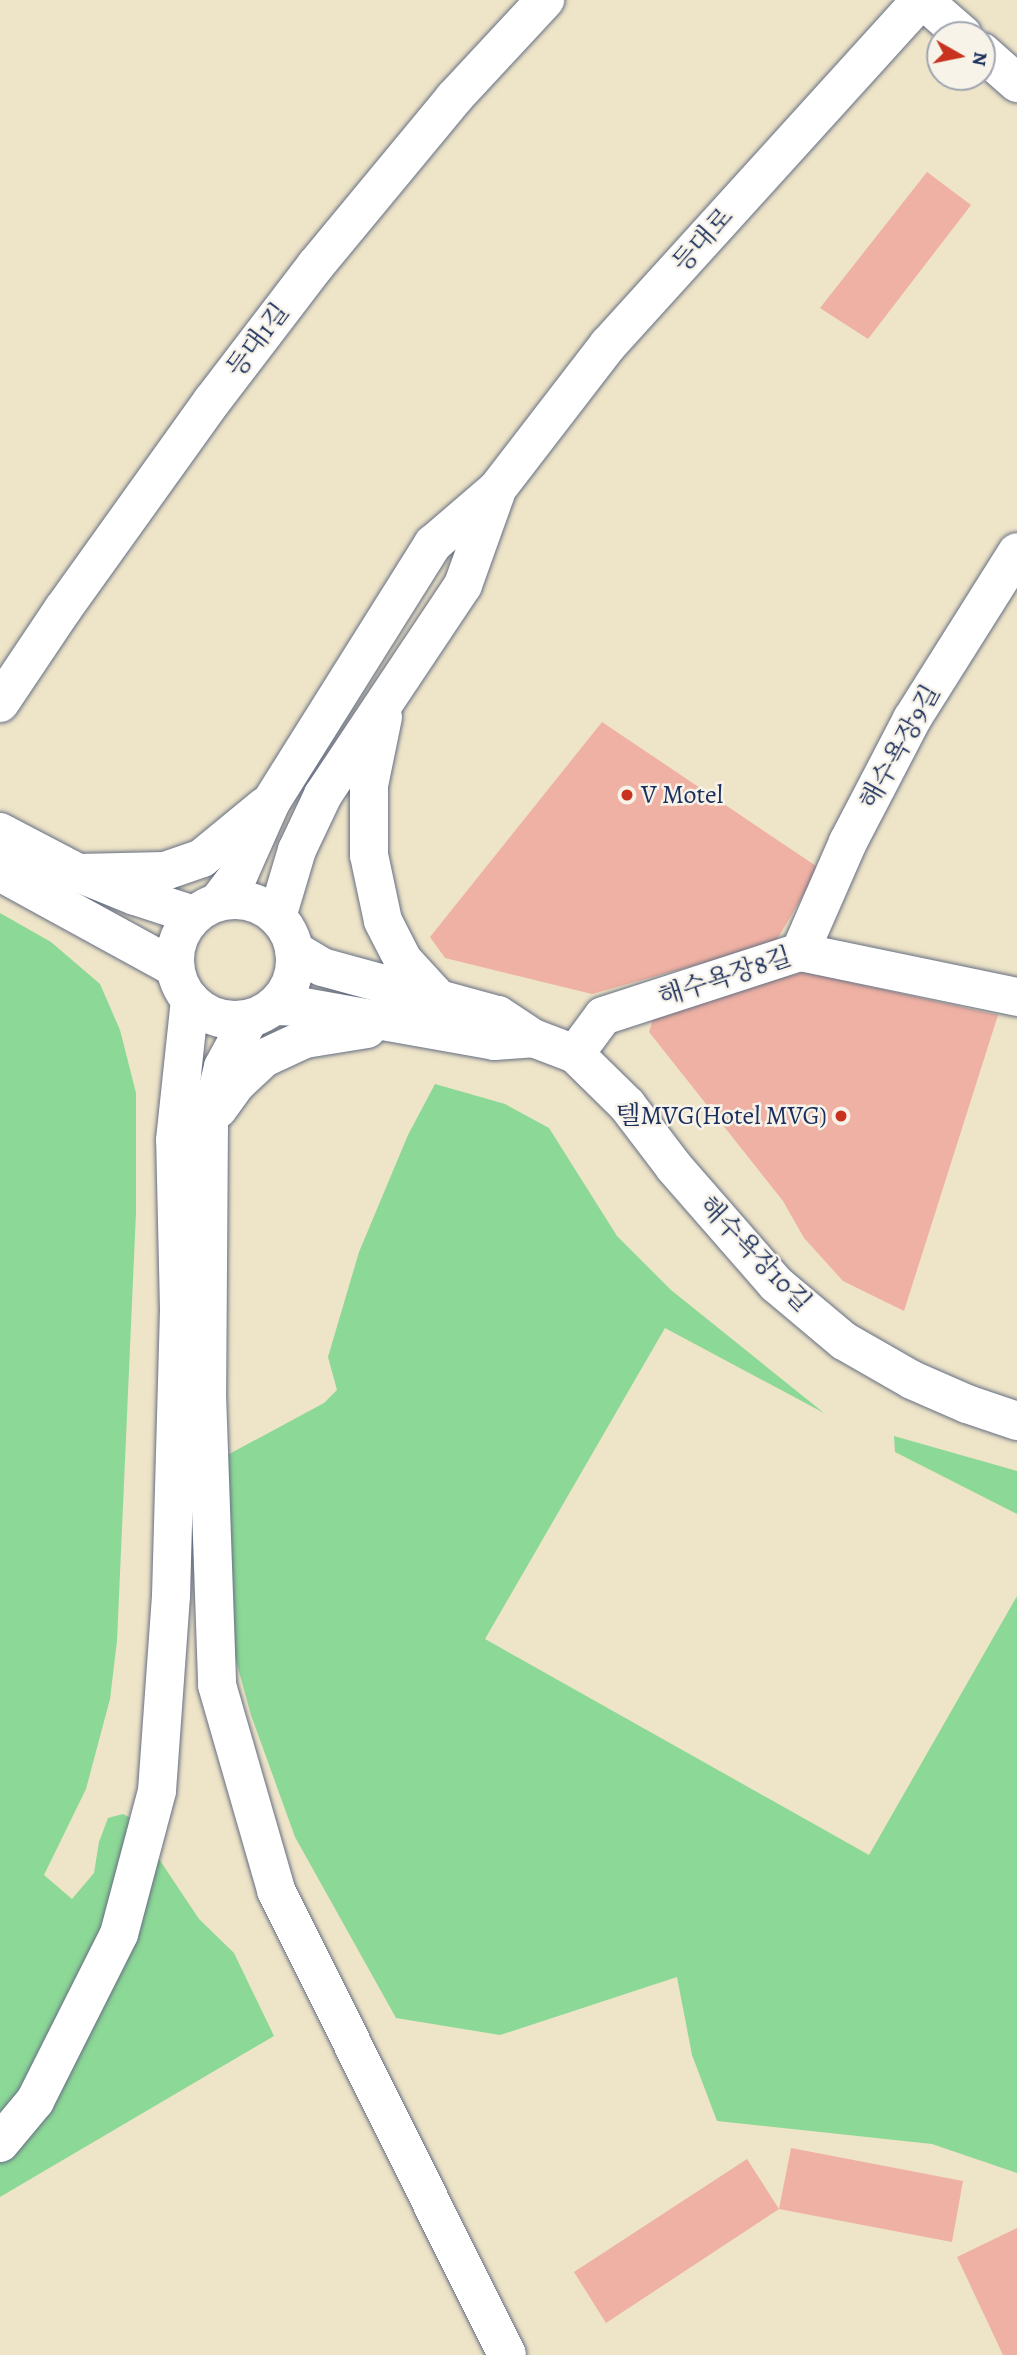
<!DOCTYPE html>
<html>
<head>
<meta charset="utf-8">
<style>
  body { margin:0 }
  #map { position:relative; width:1017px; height:2355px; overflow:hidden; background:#eee4c7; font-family:Alegreya,"Noto Serif KR",serif }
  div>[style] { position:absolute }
  .green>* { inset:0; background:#8cd896 }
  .building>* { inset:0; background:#efb1a3 }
  .roads { filter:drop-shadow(0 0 2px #656e83) drop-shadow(0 0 2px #656e83) }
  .minor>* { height:38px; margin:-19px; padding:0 19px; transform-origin:19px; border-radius:19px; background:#fff }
  .minor>.ring { margin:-19px; padding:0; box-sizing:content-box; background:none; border:38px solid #fff; border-radius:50% }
  .major>* { height:38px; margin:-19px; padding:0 19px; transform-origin:19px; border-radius:19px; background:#fff }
  .dots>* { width:19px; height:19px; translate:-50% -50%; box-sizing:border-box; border:4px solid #f7f3e8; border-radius:50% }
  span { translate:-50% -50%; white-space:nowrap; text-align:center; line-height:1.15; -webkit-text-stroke:5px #f7f3e8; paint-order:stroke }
  .street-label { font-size:26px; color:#1b2f5e }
  .poi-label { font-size:26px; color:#1b2f5e }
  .left { translate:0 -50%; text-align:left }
  .right { translate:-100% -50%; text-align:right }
  .north { position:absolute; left:926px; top:21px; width:70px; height:70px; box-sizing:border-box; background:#f7f3e8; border:2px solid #9fa5b1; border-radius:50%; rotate:99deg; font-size:19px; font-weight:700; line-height:28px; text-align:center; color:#1b2f5e }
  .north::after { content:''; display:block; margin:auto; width:24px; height:32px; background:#c8321e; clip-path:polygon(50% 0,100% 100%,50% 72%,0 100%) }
</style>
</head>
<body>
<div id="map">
  <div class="green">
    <i style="clip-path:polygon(0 913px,51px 942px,100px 984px,120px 1030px,136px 1093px,136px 1212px,117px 1641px,110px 1699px,86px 1789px,44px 1875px,72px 1899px,94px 1873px,99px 1842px,108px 1818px,123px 1814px,148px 1827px,155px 1853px,199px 1919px,234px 1953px,274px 2036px,0 2197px)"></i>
    <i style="clip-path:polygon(435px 1084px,505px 1104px,549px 1128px,617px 1236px,671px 1290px,824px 1413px,665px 1328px,485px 1639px,869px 1855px,1017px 1596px,1017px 2173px,932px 2144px,717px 2121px,692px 2055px,677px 1977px,500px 2035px,396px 2018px,295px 1837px,251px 1715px,217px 1592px,218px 1460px,324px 1403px,337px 1390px,328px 1357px,359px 1252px,408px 1135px)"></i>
    <i style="clip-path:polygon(894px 1436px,1017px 1471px,1017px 1514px,895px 1452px)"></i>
  </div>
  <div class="building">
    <i style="clip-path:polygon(927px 172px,971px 205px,868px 339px,820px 308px)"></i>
    <i style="clip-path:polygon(602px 722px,819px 868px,775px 943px,592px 994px,445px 958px,430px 937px)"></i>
    <i style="clip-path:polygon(804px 972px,998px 1015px,904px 1311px,843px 1281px,804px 1238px,783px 1201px,649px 1032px,655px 1013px)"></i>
    <i style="clip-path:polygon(791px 2148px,963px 2181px,952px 2242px,779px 2209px,606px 2323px,574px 2272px,747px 2159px,779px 2209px)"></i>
    <i style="clip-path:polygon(1017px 2228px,1017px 2355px,1003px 2355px,957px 2257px)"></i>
  </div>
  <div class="roads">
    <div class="minor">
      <i style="left:923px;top:0;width:53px;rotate:41.2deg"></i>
      <i style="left:982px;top:52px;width:47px;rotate:41.5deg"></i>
      <i style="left:0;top:703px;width:113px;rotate:-56.2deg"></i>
      <i style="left:63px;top:609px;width:256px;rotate:-54.4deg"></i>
      <i style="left:212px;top:401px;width:171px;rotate:-52.6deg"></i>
      <i style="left:316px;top:265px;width:217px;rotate:-50.4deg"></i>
      <i style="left:454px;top:98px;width:134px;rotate:-47.1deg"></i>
      <i style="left:383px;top:717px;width:69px;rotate:101.6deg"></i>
      <i style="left:369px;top:785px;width:70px;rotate:90deg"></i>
      <i style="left:369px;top:855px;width:67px;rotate:78deg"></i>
      <i style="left:383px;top:921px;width:44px;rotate:62.9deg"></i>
      <i style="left:403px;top:960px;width:49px;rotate:47.5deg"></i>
      <i style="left:0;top:832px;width:88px;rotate:27.7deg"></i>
      <i style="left:78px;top:873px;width:61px;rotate:22deg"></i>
      <i style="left:135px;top:896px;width:62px;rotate:17.9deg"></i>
      <i style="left:0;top:872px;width:200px;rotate:28.7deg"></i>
      <i style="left:78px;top:873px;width:87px;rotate:-1.3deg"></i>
      <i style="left:165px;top:871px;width:39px;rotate:-19deg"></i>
      <i style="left:202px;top:858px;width:82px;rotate:-39.5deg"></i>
      <i class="ring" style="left:175px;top:900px;width:82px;height:82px"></i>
      <i style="left:218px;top:902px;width:35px;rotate:-53deg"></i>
      <i style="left:239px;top:874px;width:79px;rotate:-66deg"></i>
      <i style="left:271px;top:802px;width:305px;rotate:-57.9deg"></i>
      <i style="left:433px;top:544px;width:84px;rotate:-40.7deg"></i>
      <i style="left:277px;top:917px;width:70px;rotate:-73.4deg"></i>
      <i style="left:297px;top:850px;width:61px;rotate:-64.7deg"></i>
      <i style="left:323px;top:795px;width:252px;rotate:-56.3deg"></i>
      <i style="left:463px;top:585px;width:98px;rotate:-70.3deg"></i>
      <i style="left:294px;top:950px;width:33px;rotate:31deg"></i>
      <i style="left:322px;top:967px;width:182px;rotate:15.3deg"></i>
      <i style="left:498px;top:1015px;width:42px;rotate:33.3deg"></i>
      <i style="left:533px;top:1038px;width:45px;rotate:20.9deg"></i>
      <i style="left:575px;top:1054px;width:73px;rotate:44.4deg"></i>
      <i style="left:627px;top:1105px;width:78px;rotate:52.8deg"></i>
      <i style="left:674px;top:1167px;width:155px;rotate:48.9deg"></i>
      <i style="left:776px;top:1284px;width:89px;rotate:40deg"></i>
      <i style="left:844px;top:1341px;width:78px;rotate:29.8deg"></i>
      <i style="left:912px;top:1380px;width:60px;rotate:23.6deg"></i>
      <i style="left:967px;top:1404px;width:53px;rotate:18.8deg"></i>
      <i style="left:800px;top:952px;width:120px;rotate:-66.4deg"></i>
      <i style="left:848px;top:842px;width:139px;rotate:-62.5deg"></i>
      <i style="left:912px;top:719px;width:197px;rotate:-57.8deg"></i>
      <i style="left:274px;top:1006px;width:30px;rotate:2deg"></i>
      <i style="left:304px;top:1007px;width:193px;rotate:10.1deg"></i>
      <i style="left:494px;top:1041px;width:39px;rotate:-4deg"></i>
      <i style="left:249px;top:1019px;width:55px;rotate:118.4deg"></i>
      <i style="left:223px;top:1067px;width:58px;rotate:104deg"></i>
      <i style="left:209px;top:1123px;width:271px;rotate:90.4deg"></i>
      <i style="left:207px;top:1394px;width:291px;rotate:88deg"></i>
      <i style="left:217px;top:1685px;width:213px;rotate:73.9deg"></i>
      <i style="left:276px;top:1890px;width:519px;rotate:63.58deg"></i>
      <i style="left:575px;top:1054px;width:47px;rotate:-53.6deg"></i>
      <i style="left:603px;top:1016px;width:207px;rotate:-18deg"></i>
      <i style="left:800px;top:952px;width:222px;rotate:11.7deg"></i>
      <i style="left:218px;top:1109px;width:31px;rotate:-54deg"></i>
      <i style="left:236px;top:1084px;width:38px;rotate:-43deg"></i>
      <i style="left:264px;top:1058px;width:45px;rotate:-24.9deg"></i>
      <i style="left:305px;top:1039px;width:63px;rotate:-9.2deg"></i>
      <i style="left:0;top:2143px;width:55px;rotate:-50.2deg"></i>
      <i style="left:35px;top:2101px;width:187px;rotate:-63.3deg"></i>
      <i style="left:119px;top:1934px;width:148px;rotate:-75.1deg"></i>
      <i style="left:157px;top:1791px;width:196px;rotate:-85.9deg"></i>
      <i style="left:171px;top:1596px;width:286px;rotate:-88.4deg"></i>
      <i style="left:179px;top:1310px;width:170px;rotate:-91.3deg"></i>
      <i style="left:175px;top:1140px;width:141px;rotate:-83.9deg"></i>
    </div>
    <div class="major">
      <i style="left:497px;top:489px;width:182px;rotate:-52.4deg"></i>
      <i style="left:608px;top:345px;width:466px;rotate:-47.8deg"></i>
    </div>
  </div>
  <div class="dots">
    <i style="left:627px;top:795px;background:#c8321e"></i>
    <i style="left:841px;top:1116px;background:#c8321e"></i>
  </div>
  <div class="street-label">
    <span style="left:703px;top:240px;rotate:-48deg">등대로</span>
    <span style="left:258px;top:340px;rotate:-53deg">등대1길</span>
    <span style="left:900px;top:747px;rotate:-61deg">해수욕장9길</span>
    <span style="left:725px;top:977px;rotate:-18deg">해수욕장8길</span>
    <span style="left:755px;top:1254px;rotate:46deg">해수욕장10길</span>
  </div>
  <div class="poi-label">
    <span class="left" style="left:641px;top:795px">V Motel</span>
    <span class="right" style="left:827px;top:1116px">텔MVG(Hotel MVG)</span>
  </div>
  <div class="north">N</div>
</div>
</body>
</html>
